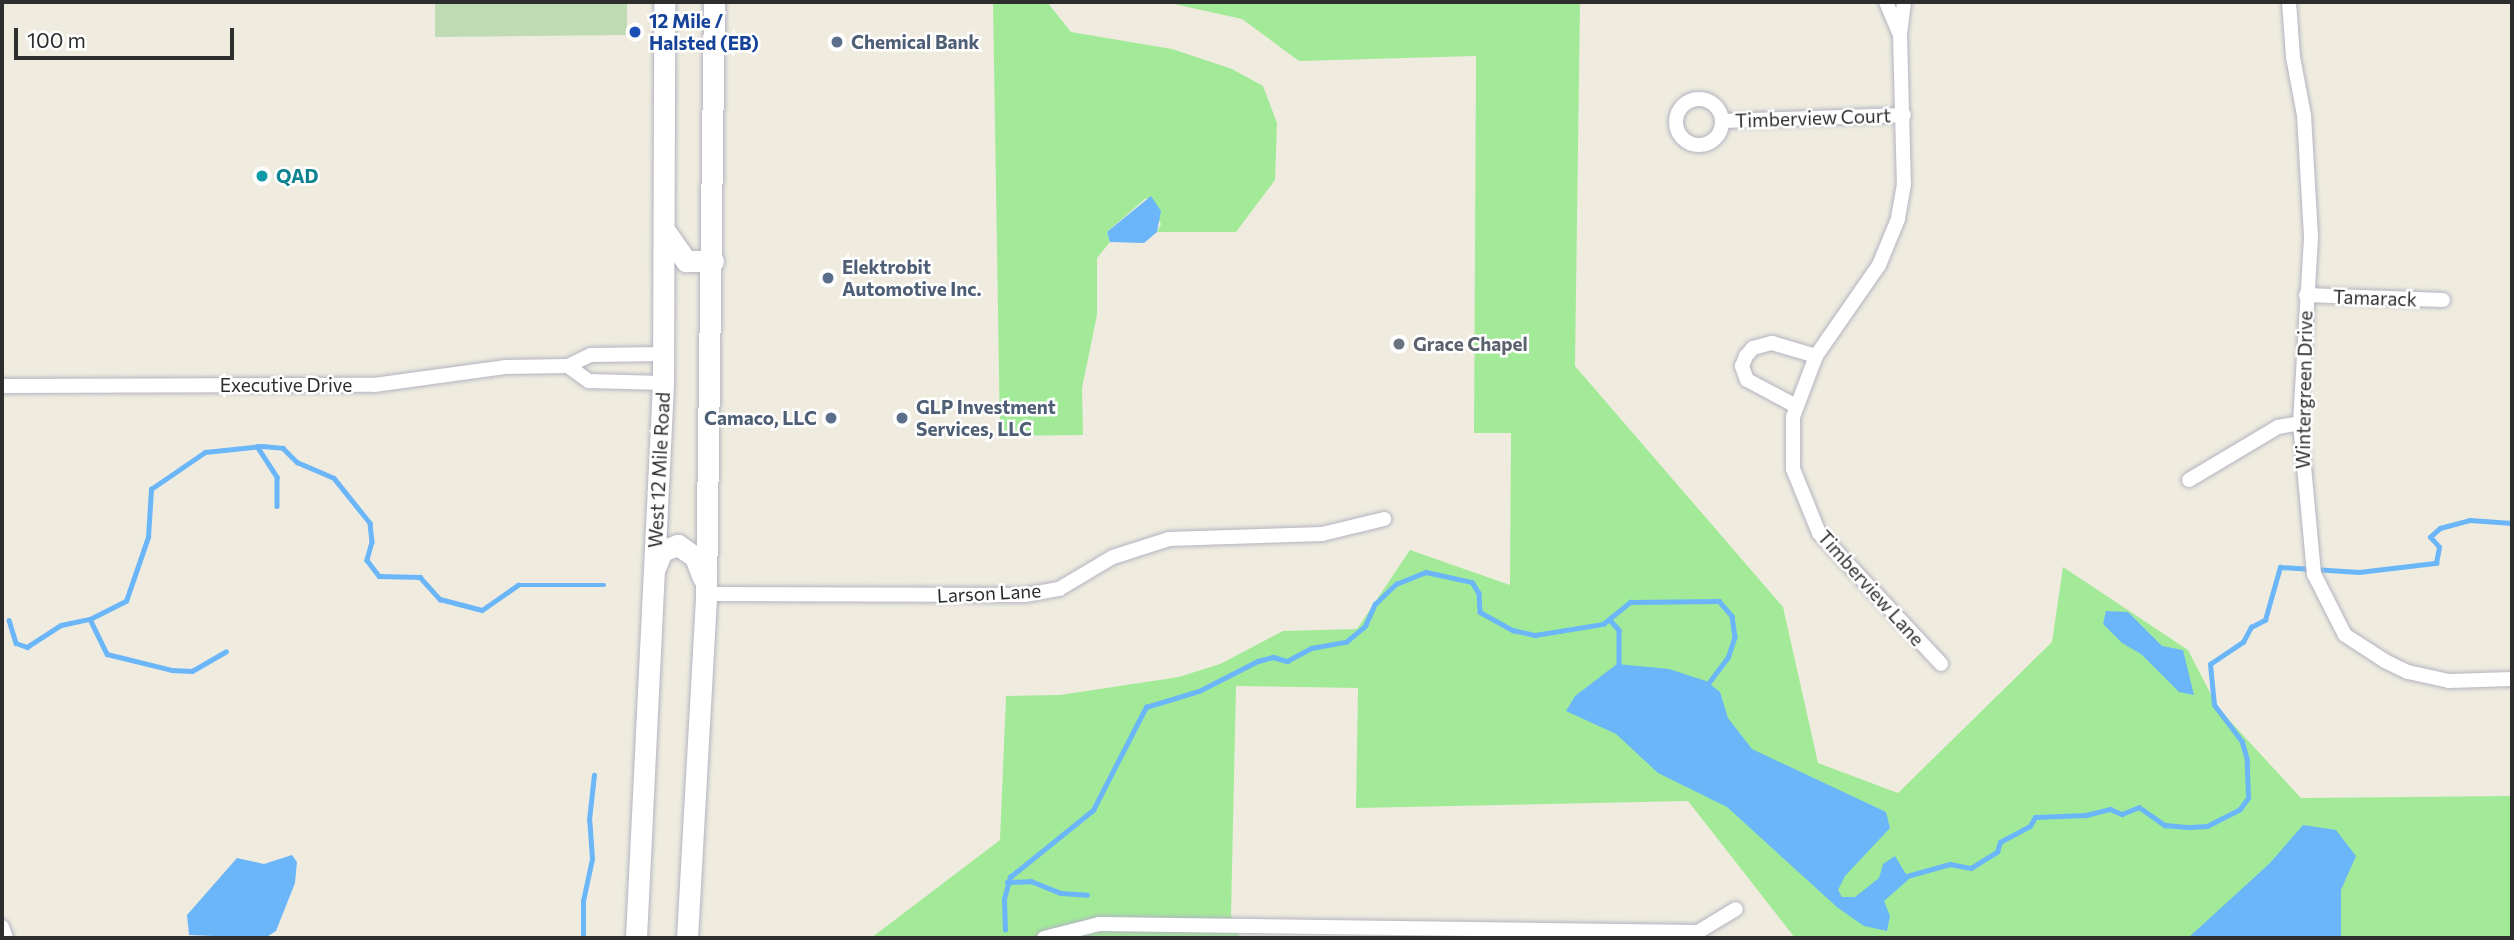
<!DOCTYPE html>
<html>
<head>
<meta charset="utf-8">
<style>
  body { margin:0 }
  #map { position:relative; width:2514px; height:940px; overflow:hidden; background:#efecdf; font-family:Commissioner,sans-serif }
  div>[style] { position:absolute }
  .green>* { inset:0; background:#a3ea98 }
  .cemetery>* { inset:0; background:#bfdbb4 }
  .water>* { inset:0; background:#6bb6f9 }
  .stream>* { height:4.5px; margin:-2.25px; padding:0 2.25px; transform-origin:2.25px; border-radius:2.25px; background:#6bb6f9 }
  .roads { filter:drop-shadow(0 0 2px #b3b3c2) drop-shadow(0 0 2px #b3b3c2) }
  .street>* { height:14px; margin:-7px; padding:0 7px; transform-origin:7px; border-radius:7px; background:#fff }
  .street>.ring { margin:-7px; padding:0; box-sizing:content-box; background:none; border:14px solid #fff; border-radius:50% }
  .secondary>* { height:21px; margin:-10.5px; padding:0 10.5px; transform-origin:10.5px; border-radius:10.5px; background:#fff }
  .dots>* { width:19px; height:19px; translate:-50% -50%; box-sizing:border-box; border:4px solid #fff; border-radius:50% }
  span { translate:-50% -50%; white-space:nowrap; text-align:center; line-height:1.15; -webkit-text-stroke:5px #fff; paint-order:stroke }
  .transit-label { font-size:19px; color:#164399; font-weight:700 }
  .left { translate:0 -50%; text-align:left }
  .service-label { font-size:19px; color:#4e5e75; font-weight:700 }
  .right { translate:-100% -50%; text-align:right }
  .street-label { font-size:19px; color:#2d2d2d }
  .culture-label { font-size:19px; color:#0d838f; font-weight:700 }
  .worship-label { font-size:19px; color:#5b616d; font-weight:700 }
  .frame { position:absolute; inset:0; border:4px solid #2d2d2d; pointer-events:none }
  .scale { position:absolute; left:14px; top:28px; width:220px; height:32px; box-sizing:border-box; border:4px solid #2d2d2d; border-top:0; padding-left:9px; font-size:21px; line-height:24px; white-space:nowrap; color:#2d2d2d; -webkit-text-stroke:5px #fff; paint-order:stroke }
</style>
</head>
<body>
<div id="map">
  <div class="green">
    <i style="clip-path:polygon(993px 2px,1047px 2px,1071px 32px,1172px 49px,1232px 69px,1263px 86px,1277px 123px,1275px 180px,1236px 232px,1157px 232px,1161px 224px,1146px 198px,1107px 232px,1110px 242px,1097px 258px,1097px 315px,1082px 388px,1083px 435px,1000px 436px)"></i>
    <i style="clip-path:polygon(1165px 2px,1580px 2px,1575px 366px,1783px 607px,1818px 763px,1898px 793px,2052px 642px,2063px 567px,2188px 650px,2218px 708px,2301px 798px,2512px 796px,2512px 938px,1795px 938px,1688px 801px,1356px 808px,1358px 688px,1236px 686px,1231px 915px,1240px 938px,871px 938px,1000px 840px,1006px 696px,1060px 695px,1179px 677px,1220px 664px,1283px 631px,1357px 629px,1410px 550px,1510px 585px,1511px 433px,1474px 433px,1476px 56px,1299px 61px,1242px 19px)"></i>
  </div>
  <div class="cemetery">
    <i style="clip-path:polygon(435px 2px,627px 2px,627px 35px,435px 37px)"></i>
  </div>
  <div class="water">
    <i style="clip-path:polygon(1151px 196px,1161px 211px,1157px 232px,1144px 243px,1110px 242px,1107px 232px)"></i>
    <i style="clip-path:polygon(2106px 611px,2128px 612px,2162px 646px,2183px 650px,2194px 695px,2179px 692px,2141px 654px,2122px 643px,2103px 624px)"></i>
    <i style="clip-path:polygon(1617px 664px,1669px 669px,1706px 681px,1720px 692px,1728px 718px,1752px 749px,1886px 812px,1890px 828px,1845px 876px,1838px 890px,1842px 897px,1855px 897px,1879px 878px,1883px 864px,1895px 856px,1909px 879px,1884px 901px,1890px 916px,1887px 931px,1864px 926px,1838px 908px,1727px 807px,1658px 773px,1616px 734px,1566px 711px,1575px 696px)"></i>
    <i style="clip-path:polygon(2303px 825px,2336px 830px,2356px 856px,2341px 890px,2341px 938px,2188px 938px,2270px 863px)"></i>
    <i style="clip-path:polygon(292px 855px,297px 862px,295px 883px,276px 931px,265px 938px,189px 935px,187px 915px,237px 858px,264px 864px)"></i>
  </div>
  <div class="stream">
    <i style="left:257px;top:446px;width:37px;rotate:57deg"></i>
    <i style="left:277px;top:477px;width:29px;rotate:90deg"></i>
    <i style="left:90px;top:619px;width:39px;rotate:64deg"></i>
    <i style="left:107px;top:654px;width:67px;rotate:13.8deg"></i>
    <i style="left:172px;top:670px;width:20px;rotate:3deg"></i>
    <i style="left:192px;top:671px;width:39px;rotate:-30deg"></i>
    <i style="left:9px;top:620px;width:24px;rotate:73deg"></i>
    <i style="left:16px;top:643px;width:12px;rotate:20deg"></i>
    <i style="left:27px;top:647px;width:40px;rotate:-32.9deg"></i>
    <i style="left:61px;top:625px;width:30px;rotate:-12deg"></i>
    <i style="left:90px;top:619px;width:40px;rotate:-26.6deg"></i>
    <i style="left:126px;top:601px;width:68px;rotate:-71deg"></i>
    <i style="left:148px;top:537px;width:48px;rotate:-86.4deg"></i>
    <i style="left:151px;top:489px;width:65px;rotate:-34.4deg"></i>
    <i style="left:205px;top:452px;width:57px;rotate:-6deg"></i>
    <i style="left:262px;top:446px;width:21px;rotate:5deg"></i>
    <i style="left:283px;top:448px;width:20px;rotate:45deg"></i>
    <i style="left:297px;top:462px;width:40px;rotate:23.4deg"></i>
    <i style="left:334px;top:478px;width:58px;rotate:51.3deg"></i>
    <i style="left:370px;top:523px;width:19px;rotate:84deg"></i>
    <i style="left:372px;top:542px;width:19px;rotate:106deg"></i>
    <i style="left:367px;top:560px;width:20px;rotate:53deg"></i>
    <i style="left:379px;top:576px;width:41px;rotate:1.4deg"></i>
    <i style="left:420px;top:577px;width:30px;rotate:48deg"></i>
    <i style="left:440px;top:599px;width:43px;rotate:14.7deg"></i>
    <i style="left:482px;top:610px;width:44px;rotate:-34.8deg"></i>
    <i style="left:518px;top:585px;width:86px"></i>
    <i style="left:1611px;top:621px;width:12px;rotate:48deg"></i>
    <i style="left:1619px;top:630px;width:35px;rotate:90deg"></i>
    <i style="left:1907px;top:876px;width:45px;rotate:-15.6deg"></i>
    <i style="left:1950px;top:864px;width:21px;rotate:11deg"></i>
    <i style="left:1971px;top:868px;width:31px;rotate:-32deg"></i>
    <i style="left:1997px;top:852px;width:10px;rotate:-73deg"></i>
    <i style="left:2000px;top:842px;width:34px;rotate:-28deg"></i>
    <i style="left:2030px;top:826px;width:10px;rotate:-61deg"></i>
    <i style="left:2035px;top:817px;width:51px;rotate:-2.2deg"></i>
    <i style="left:2086px;top:815px;width:25px;rotate:-14deg"></i>
    <i style="left:2110px;top:809px;width:13px;rotate:23deg"></i>
    <i style="left:2122px;top:814px;width:18px;rotate:-22deg"></i>
    <i style="left:2139px;top:807px;width:32px;rotate:35deg"></i>
    <i style="left:2165px;top:825px;width:25px;rotate:5deg"></i>
    <i style="left:2190px;top:827px;width:17px;rotate:-3deg"></i>
    <i style="left:2207px;top:826px;width:37px;rotate:-27deg"></i>
    <i style="left:2240px;top:809px;width:14px;rotate:-54deg"></i>
    <i style="left:2248px;top:798px;width:38px;rotate:-92deg"></i>
    <i style="left:2247px;top:760px;width:19px;rotate:-106deg"></i>
    <i style="left:2242px;top:742px;width:46px;rotate:-127.1deg"></i>
    <i style="left:2214px;top:705px;width:41px;rotate:-95.6deg"></i>
    <i style="left:2210px;top:664px;width:40px;rotate:-34deg"></i>
    <i style="left:2243px;top:642px;width:17px;rotate:-62deg"></i>
    <i style="left:2251px;top:627px;width:16px;rotate:-27deg"></i>
    <i style="left:2265px;top:620px;width:55px;rotate:-74.2deg"></i>
    <i style="left:2280px;top:567px;width:79px;rotate:3.6deg"></i>
    <i style="left:2359px;top:572px;width:78px;rotate:-6.7deg"></i>
    <i style="left:2436px;top:563px;width:16px;rotate:-79deg"></i>
    <i style="left:2439px;top:547px;width:13px;rotate:-132deg"></i>
    <i style="left:2430px;top:537px;width:13px;rotate:-42deg"></i>
    <i style="left:2440px;top:528px;width:31px;rotate:-15deg"></i>
    <i style="left:2470px;top:520px;width:42px;rotate:4.1deg"></i>
    <i style="left:1007px;top:882px;width:24px;rotate:-2deg"></i>
    <i style="left:1031px;top:881px;width:32px;rotate:22deg"></i>
    <i style="left:1061px;top:893px;width:26px;rotate:4deg"></i>
    <i style="left:1005px;top:930px;width:31px;rotate:-92deg"></i>
    <i style="left:1004px;top:899px;width:23px;rotate:-75deg"></i>
    <i style="left:1010px;top:877px;width:107px;rotate:-38.9deg"></i>
    <i style="left:1093px;top:810px;width:116px;rotate:-62.8deg"></i>
    <i style="left:1146px;top:707px;width:55px;rotate:-16.8deg"></i>
    <i style="left:1199px;top:691px;width:66px;rotate:-27deg"></i>
    <i style="left:1258px;top:661px;width:16px;rotate:-15deg"></i>
    <i style="left:1273px;top:657px;width:15px;rotate:16deg"></i>
    <i style="left:1287px;top:661px;width:27px;rotate:-28deg"></i>
    <i style="left:1311px;top:648px;width:36px;rotate:-10deg"></i>
    <i style="left:1346px;top:642px;width:25px;rotate:-40deg"></i>
    <i style="left:1365px;top:626px;width:24px;rotate:-66deg"></i>
    <i style="left:1375px;top:604px;width:29px;rotate:-44deg"></i>
    <i style="left:1396px;top:584px;width:32px;rotate:-22deg"></i>
    <i style="left:1426px;top:572px;width:47px;rotate:12.3deg"></i>
    <i style="left:1472px;top:582px;width:13px;rotate:58deg"></i>
    <i style="left:1479px;top:593px;width:19px;rotate:87deg"></i>
    <i style="left:1480px;top:612px;width:38px;rotate:29deg"></i>
    <i style="left:1513px;top:630px;width:23px;rotate:13deg"></i>
    <i style="left:1535px;top:635px;width:69px;rotate:-9.2deg"></i>
    <i style="left:1603px;top:624px;width:35px;rotate:-39deg"></i>
    <i style="left:1630px;top:602px;width:89px;rotate:-0.6deg"></i>
    <i style="left:1719px;top:601px;width:20px;rotate:49deg"></i>
    <i style="left:1732px;top:616px;width:21px;rotate:82deg"></i>
    <i style="left:1735px;top:637px;width:22px;rotate:108deg"></i>
    <i style="left:1728px;top:658px;width:31px;rotate:127deg"></i>
    <i style="left:583px;top:938px;width:37px;rotate:-90deg"></i>
    <i style="left:583px;top:901px;width:43px;rotate:-77.9deg"></i>
    <i style="left:592px;top:859px;width:39px;rotate:-94deg"></i>
    <i style="left:589px;top:820px;width:45px;rotate:-83.7deg"></i>
  </div>
  <div class="roads">
    <div class="street">
      <i style="left:1886px;top:2px;width:34px;rotate:67deg"></i>
      <i style="left:1904px;top:2px;width:33px;rotate:97deg"></i>
      <i style="left:1900px;top:35px;width:149px;rotate:88.5deg"></i>
      <i style="left:1904px;top:184px;width:36px;rotate:100deg"></i>
      <i style="left:1898px;top:219px;width:50px;rotate:112.4deg"></i>
      <i style="left:1879px;top:265px;width:111px;rotate:124.7deg"></i>
      <i style="left:1816px;top:356px;width:65px;rotate:110.7deg"></i>
      <i style="left:1793px;top:417px;width:52px;rotate:90deg"></i>
      <i style="left:1793px;top:469px;width:69px;rotate:67.9deg"></i>
      <i style="left:1819px;top:533px;width:179px;rotate:47deg"></i>
      <i style="left:2289px;top:2px;width:55px;rotate:85.8deg"></i>
      <i style="left:2293px;top:57px;width:59px;rotate:79.3deg"></i>
      <i style="left:2304px;top:115px;width:123px;rotate:86.7deg"></i>
      <i style="left:2311px;top:238px;width:185px;rotate:93.4deg"></i>
      <i style="left:2300px;top:423px;width:152px;rotate:84.7deg"></i>
      <i style="left:2314px;top:574px;width:68px;rotate:63.1deg"></i>
      <i style="left:2345px;top:635px;width:48px;rotate:33deg"></i>
      <i style="left:2385px;top:661px;width:25px;rotate:26deg"></i>
      <i style="left:2408px;top:672px;width:42px;rotate:12.4deg"></i>
      <i style="left:2449px;top:681px;width:63px;rotate:-1.8deg"></i>
      <i class="ring" style="left:1676px;top:99px;width:32px;height:32px"></i>
      <i style="left:1722px;top:121px;width:182px;rotate:-1.9deg"></i>
      <i style="left:2306px;top:295px;width:137px;rotate:2.1deg"></i>
      <i style="left:568px;top:366px;width:26px;rotate:36deg"></i>
      <i style="left:589px;top:381px;width:74px;rotate:1.5deg"></i>
      <i style="left:2px;top:386px;width:372px;rotate:-0.2deg"></i>
      <i style="left:374px;top:385px;width:132px;rotate:-7.8deg"></i>
      <i style="left:505px;top:367px;width:63px;rotate:-0.9deg"></i>
      <i style="left:568px;top:366px;width:25px;rotate:-26deg"></i>
      <i style="left:591px;top:355px;width:72px;rotate:-0.8deg"></i>
      <i style="left:1796px;top:406px;width:55px;rotate:-152deg"></i>
      <i style="left:1747px;top:380px;width:15px;rotate:-110deg"></i>
      <i style="left:1742px;top:366px;width:11px;rotate:-68deg"></i>
      <i style="left:1746px;top:356px;width:11px;rotate:-49deg"></i>
      <i style="left:1753px;top:348px;width:20px;rotate:-15deg"></i>
      <i style="left:1772px;top:343px;width:46px;rotate:16.5deg"></i>
      <i style="left:2189px;top:480px;width:104px;rotate:-30.8deg"></i>
      <i style="left:2278px;top:427px;width:22px;rotate:-10deg"></i>
      <i style="left:706px;top:594px;width:319px;rotate:0.2deg"></i>
      <i style="left:1025px;top:595px;width:35px;rotate:-10deg"></i>
      <i style="left:1059px;top:589px;width:63px;rotate:-30.7deg"></i>
      <i style="left:1113px;top:557px;width:59px;rotate:-17.8deg"></i>
      <i style="left:1169px;top:539px;width:153px;rotate:-1.9deg"></i>
      <i style="left:1322px;top:534px;width:64px;rotate:-13.6deg"></i>
      <i style="left:2px;top:927px;width:12px;rotate:70deg"></i>
      <i style="left:1044px;top:938px;width:57px;rotate:-14.3deg"></i>
      <i style="left:1099px;top:924px;width:599px;rotate:0.77deg"></i>
      <i style="left:1698px;top:932px;width:44px;rotate:-31.2deg"></i>
    </div>
    <div class="secondary">
      <i style="left:665px;top:231px;width:37px;rotate:55deg"></i>
      <i style="left:686px;top:261px;width:27px"></i>
      <i style="left:655px;top:568px;width:18px;rotate:-68deg"></i>
      <i style="left:662px;top:551px;width:17px;rotate:-21deg"></i>
      <i style="left:678px;top:545px;width:21px;rotate:35deg"></i>
      <i style="left:695px;top:557px;width:22px;rotate:69deg"></i>
      <i style="left:636px;top:938px;width:556px;rotate:-87.21deg"></i>
      <i style="left:663px;top:383px;width:381px;rotate:-89.8deg"></i>
      <i style="left:687px;top:938px;width:345px;rotate:-86.8deg"></i>
      <i style="left:706px;top:594px;width:592px;rotate:-89.23deg"></i>
    </div>
  </div>
  <div class="dots">
    <i style="left:635px;top:32px;background:#1a4fb4"></i>
    <i style="left:837px;top:42px;background:#5c6f8a"></i>
    <i style="left:262px;top:176px;background:#0f9aa8"></i>
    <i style="left:828px;top:278px;background:#5c6f8a"></i>
    <i style="left:1399px;top:344px;background:#6b7280"></i>
    <i style="left:831px;top:418px;background:#5c6f8a"></i>
    <i style="left:902px;top:418px;background:#5c6f8a"></i>
  </div>
  <div class="transit-label">
    <span class="left" style="left:649px;top:32px">12 Mile /<br>Halsted (EB)</span>
  </div>
  <div class="service-label">
    <span class="left" style="left:851px;top:42px">Chemical Bank</span>
    <span class="left" style="left:842px;top:278px">Elektrobit<br>Automotive Inc.</span>
    <span class="left" style="left:916px;top:418px">GLP Investment<br>Services, LLC</span>
    <span class="right" style="left:817px;top:418px">Camaco, LLC</span>
  </div>
  <div class="street-label">
    <span style="left:1813px;top:118px;rotate:-2deg">Timberview Court</span>
    <span style="left:2375px;top:298px;rotate:2deg">Tamarack</span>
    <span style="left:286px;top:385px">Executive Drive</span>
    <span style="left:2304px;top:390px;rotate:-89deg">Wintergreen Drive</span>
    <span style="left:659px;top:470px;rotate:-87deg">West 12 Mile Road</span>
    <span style="left:1871px;top:588px;rotate:48deg">Timberview Lane</span>
    <span style="left:989px;top:593px;rotate:-3deg">Larson Lane</span>
  </div>
  <div class="culture-label">
    <span class="left" style="left:276px;top:176px">QAD</span>
  </div>
  <div class="worship-label">
    <span class="left" style="left:1413px;top:344px">Grace Chapel</span>
  </div>
  <div class="frame"></div>
  <div class="scale">100 m</div>
</div>
</body>
</html>
